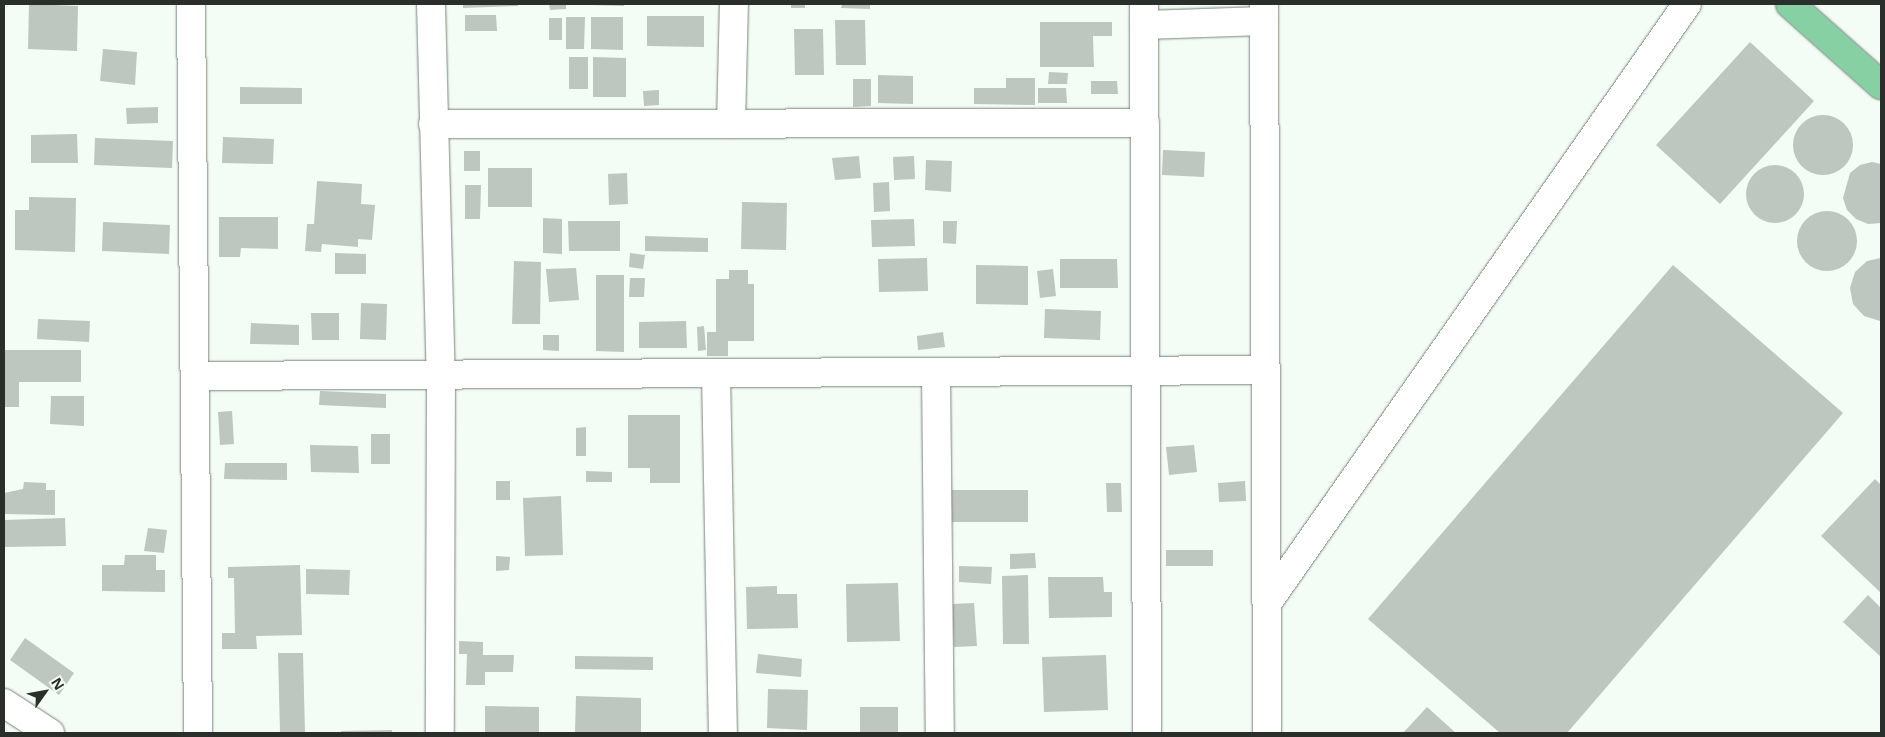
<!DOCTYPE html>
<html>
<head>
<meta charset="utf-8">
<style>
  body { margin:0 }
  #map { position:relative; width:1885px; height:737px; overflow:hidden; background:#f3fcf5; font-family:"Noto Sans",sans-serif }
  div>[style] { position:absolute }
  .building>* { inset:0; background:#bdc6bf }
  .round { border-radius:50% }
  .roads { filter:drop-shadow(0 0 1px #7b837d) drop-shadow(0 0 1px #7b837d) }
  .street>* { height:28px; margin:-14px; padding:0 14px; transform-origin:14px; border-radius:14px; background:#fff }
  .primary>* { height:28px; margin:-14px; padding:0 14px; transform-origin:14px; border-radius:14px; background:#86d0a3 }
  span { translate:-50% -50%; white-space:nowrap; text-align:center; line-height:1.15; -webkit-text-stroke:4px #f3fcf5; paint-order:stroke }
  .frame { position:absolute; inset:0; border:5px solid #2b2f2c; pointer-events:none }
  .north { position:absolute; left:20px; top:667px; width:50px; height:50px; -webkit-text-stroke:4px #f3fcf5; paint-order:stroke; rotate:58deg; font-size:14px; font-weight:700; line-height:20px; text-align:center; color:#2b2f2c }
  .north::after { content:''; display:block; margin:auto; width:18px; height:22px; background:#2b2f2c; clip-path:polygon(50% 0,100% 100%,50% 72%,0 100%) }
</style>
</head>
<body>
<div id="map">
  <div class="building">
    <i style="clip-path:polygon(29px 4px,78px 6px,77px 51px,28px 49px)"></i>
    <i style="clip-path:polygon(463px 4px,518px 4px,518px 6px,463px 8px)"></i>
    <i style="clip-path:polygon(549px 4px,566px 4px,566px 9px,550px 10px)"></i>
    <i style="clip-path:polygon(591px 4px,624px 4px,624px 6px,591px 5px)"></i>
    <i style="clip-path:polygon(791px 4px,805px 4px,805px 8px,791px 8px)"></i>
    <i style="clip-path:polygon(842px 4px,870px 4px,870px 9px,841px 8px)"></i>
    <i style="clip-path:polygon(465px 15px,496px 15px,497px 31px,465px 31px)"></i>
    <i style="clip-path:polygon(647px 16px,704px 16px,704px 47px,647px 46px)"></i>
    <i style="clip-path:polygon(566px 17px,585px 17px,584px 49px,566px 49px)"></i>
    <i style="clip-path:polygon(591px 17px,623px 17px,623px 50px,591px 49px)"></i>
    <i style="clip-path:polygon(549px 18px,562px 18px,562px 40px,549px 40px)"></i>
    <i style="clip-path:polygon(835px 20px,865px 20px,866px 65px,836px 65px)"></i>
    <i style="clip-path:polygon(1040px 22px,1112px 22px,1112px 36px,1093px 36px,1094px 67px,1040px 67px)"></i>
    <i style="clip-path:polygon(794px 29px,823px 29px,824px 75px,795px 75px)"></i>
    <i style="clip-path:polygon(1750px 42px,1814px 101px,1720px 204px,1656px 145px)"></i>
    <i style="clip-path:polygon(103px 49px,137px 52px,135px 85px,100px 81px)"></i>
    <i style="clip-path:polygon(569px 57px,588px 57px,588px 89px,569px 89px)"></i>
    <i style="clip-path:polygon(593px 57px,626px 58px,626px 97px,593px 97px)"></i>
    <i style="clip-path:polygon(1049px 72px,1068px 73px,1067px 84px,1048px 84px)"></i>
    <i style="clip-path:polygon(878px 75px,913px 76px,913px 104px,878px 103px)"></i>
    <i style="clip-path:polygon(1006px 78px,1035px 78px,1035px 105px,974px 104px,974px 88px,1006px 88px)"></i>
    <i style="clip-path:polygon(853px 79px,871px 79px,871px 106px,853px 107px)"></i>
    <i style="clip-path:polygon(1091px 81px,1117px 81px,1118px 94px,1091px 94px)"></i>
    <i style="clip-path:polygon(240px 87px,302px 88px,302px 104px,240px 104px)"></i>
    <i style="clip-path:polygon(1038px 88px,1066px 88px,1067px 103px,1038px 103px)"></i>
    <i style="clip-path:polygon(659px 90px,659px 105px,644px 106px,643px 91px)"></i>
    <i style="clip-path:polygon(158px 107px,158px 123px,127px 124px,126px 108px)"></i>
    <i class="round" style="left:1793px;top:115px;width:60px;height:60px"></i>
    <i style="clip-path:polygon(77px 134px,78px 163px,31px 163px,31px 135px)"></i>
    <i style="clip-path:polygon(223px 137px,274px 139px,273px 164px,222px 163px)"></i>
    <i style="clip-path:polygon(95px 138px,173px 141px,172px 168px,94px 165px)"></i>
    <i style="clip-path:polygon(1163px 150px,1205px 152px,1204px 177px,1162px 175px)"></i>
    <i style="clip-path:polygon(464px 151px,480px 151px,480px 171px,464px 171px)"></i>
    <i style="clip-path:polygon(859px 156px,861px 178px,835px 180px,832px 158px)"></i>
    <i style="clip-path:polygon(914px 156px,915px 179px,894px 180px,893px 157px)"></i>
    <i style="clip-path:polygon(926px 160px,952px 161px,951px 192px,925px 190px)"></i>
    <i style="clip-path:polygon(1872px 162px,1881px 164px,1881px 223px,1868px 224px,1856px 219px,1847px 210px,1843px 198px,1850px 173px,1860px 165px)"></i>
    <i class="round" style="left:1746px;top:165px;width:58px;height:58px"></i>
    <i style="clip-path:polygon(488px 168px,532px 168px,532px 207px,488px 207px)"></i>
    <i style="clip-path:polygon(627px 173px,628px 204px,609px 205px,608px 174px)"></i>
    <i style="clip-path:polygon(317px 181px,362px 184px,361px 204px,375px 205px,372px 240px,358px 239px,358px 247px,322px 244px,321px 252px,305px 251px,307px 224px,314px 224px)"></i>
    <i style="clip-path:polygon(889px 182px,890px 211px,874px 212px,873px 183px)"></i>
    <i style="clip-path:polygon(465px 185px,481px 185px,480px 219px,465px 219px)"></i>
    <i style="clip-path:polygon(29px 197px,76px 198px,75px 252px,15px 250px,15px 210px,29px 210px)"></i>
    <i style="clip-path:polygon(742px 202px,787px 203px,786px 250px,741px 249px)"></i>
    <i class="round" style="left:1797px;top:211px;width:60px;height:60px"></i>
    <i style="clip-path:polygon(219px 217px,278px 217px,278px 249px,241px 248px,240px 257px,219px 257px)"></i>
    <i style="clip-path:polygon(543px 218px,562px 219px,562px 254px,543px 253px)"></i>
    <i style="clip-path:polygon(914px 219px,915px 246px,872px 247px,871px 220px)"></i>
    <i style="clip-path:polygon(568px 221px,620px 221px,620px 251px,569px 251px)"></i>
    <i style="clip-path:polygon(943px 221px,957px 221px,956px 244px,943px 243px)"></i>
    <i style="clip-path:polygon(103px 222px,170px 225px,169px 254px,102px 251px)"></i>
    <i style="clip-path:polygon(645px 236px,708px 238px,708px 252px,645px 251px)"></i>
    <i style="clip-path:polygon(335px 253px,366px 254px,366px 274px,335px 274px)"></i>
    <i style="clip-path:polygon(630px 253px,645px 255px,643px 269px,629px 267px)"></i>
    <i style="clip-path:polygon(927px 258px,928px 291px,879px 292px,878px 259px)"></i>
    <i style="clip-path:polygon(1881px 258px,1881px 321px,1880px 321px,1864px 316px,1853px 304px,1850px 288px,1855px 272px,1867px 261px)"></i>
    <i style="clip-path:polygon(1060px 259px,1117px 259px,1118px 288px,1060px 288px)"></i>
    <i style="clip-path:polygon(514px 261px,541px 262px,540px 324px,512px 324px)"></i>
    <i style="clip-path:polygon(976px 265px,1028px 266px,1028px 305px,976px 304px)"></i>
    <i style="clip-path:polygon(1673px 265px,1843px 413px,1567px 733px,1500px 733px,1368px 619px)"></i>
    <i style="clip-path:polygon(576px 268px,579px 300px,549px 302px,546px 269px)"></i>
    <i style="clip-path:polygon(1053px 269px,1056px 296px,1040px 298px,1037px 271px)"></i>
    <i style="clip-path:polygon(729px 270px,748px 270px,748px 284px,754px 284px,754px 341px,728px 341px,728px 356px,707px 356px,707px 332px,716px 332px,716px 279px,729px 279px)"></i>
    <i style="clip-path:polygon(596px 275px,624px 275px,624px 352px,596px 351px)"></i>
    <i style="clip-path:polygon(630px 278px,645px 278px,644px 297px,629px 297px)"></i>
    <i style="clip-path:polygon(361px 303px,387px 304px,386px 340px,360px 339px)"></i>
    <i style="clip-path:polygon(1045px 309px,1101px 311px,1100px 340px,1044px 338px)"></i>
    <i style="clip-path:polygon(311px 313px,339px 313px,339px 340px,312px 340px)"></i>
    <i style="clip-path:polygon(38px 319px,90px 321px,89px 342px,37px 339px)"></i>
    <i style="clip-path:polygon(686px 321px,687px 348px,639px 348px,639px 322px)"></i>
    <i style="clip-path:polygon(251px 323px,299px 325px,299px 345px,250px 344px)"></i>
    <i style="clip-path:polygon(704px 326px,706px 350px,698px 351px,697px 327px)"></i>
    <i style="clip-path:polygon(943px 332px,945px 347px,918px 350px,917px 336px)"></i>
    <i style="clip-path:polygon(543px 335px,559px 335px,559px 351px,543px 350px)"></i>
    <i style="clip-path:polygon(4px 350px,81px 350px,81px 382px,19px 382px,19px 407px,4px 407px)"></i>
    <i style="clip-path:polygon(320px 391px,386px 394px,386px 408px,319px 405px)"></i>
    <i style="clip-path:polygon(51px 396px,84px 396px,84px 426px,50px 424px)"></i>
    <i style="clip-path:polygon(232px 411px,234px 444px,220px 445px,218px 412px)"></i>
    <i style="clip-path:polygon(628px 415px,680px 415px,680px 483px,650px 483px,650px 468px,628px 468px)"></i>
    <i style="clip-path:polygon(586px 427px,586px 456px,576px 456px,576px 428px)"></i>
    <i style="clip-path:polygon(371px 434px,390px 434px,390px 464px,371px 464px)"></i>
    <i style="clip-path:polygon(310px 445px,358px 446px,359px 473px,311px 472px)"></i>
    <i style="clip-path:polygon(1194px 445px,1197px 472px,1169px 475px,1166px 447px)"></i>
    <i style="clip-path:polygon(225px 463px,287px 463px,287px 480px,224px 479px)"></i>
    <i style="clip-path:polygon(586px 471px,612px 472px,612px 482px,586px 482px)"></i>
    <i style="clip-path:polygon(1875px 479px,1881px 485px,1881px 593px,1821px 536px)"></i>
    <i style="clip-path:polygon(496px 481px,510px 481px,510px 500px,496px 500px)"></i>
    <i style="clip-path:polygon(1245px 481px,1246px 501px,1219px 502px,1218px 483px)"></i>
    <i style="clip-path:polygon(24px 482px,46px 483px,46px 490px,55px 490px,55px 515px,4px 514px,4px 493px,23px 489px)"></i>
    <i style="clip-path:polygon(1106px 483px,1121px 483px,1122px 512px,1107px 512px)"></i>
    <i style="clip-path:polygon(951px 490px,1028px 490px,1028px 522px,951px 522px)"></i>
    <i style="clip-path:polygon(561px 496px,563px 555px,525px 556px,523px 498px)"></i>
    <i style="clip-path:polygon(65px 518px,66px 546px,4px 547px,4px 520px)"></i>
    <i style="clip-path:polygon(148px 528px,167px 530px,164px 553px,144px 551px)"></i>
    <i style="clip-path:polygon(1166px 550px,1213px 550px,1213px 566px,1166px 566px)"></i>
    <i style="clip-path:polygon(1035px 553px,1036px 568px,1010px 569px,1010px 554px)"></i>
    <i style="clip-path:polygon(125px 555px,156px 555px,156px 570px,165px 570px,165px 592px,102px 591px,102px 565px,124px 565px)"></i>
    <i style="clip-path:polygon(496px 556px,510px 557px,509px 570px,496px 571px)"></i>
    <i style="clip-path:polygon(300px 565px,302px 635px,256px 636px,257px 649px,222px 649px,222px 633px,235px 633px,234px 578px,228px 578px,228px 567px)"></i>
    <i style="clip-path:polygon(959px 566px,992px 567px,991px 584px,959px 582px)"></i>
    <i style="clip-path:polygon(306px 569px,350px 570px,349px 595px,306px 594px)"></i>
    <i style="clip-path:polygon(1028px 575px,1029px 644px,1003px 644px,1002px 576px)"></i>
    <i style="clip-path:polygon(1048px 577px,1103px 577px,1104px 592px,1112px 592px,1112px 617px,1049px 618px)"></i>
    <i style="clip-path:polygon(898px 583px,900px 641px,847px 642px,846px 584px)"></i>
    <i style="clip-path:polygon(777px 586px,777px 594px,797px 594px,798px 628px,747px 629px,746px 587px)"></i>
    <i style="clip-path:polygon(1868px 595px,1881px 608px,1881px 657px,1843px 622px)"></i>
    <i style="clip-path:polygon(974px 603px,977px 646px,954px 647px,952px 604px)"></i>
    <i style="clip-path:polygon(25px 638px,74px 673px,59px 695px,10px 660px)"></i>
    <i style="clip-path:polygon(459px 641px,483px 642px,483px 655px,514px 655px,513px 672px,485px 672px,485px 685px,466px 685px,467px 654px,459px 654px)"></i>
    <i style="clip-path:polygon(278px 653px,303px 653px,305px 733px,280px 733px)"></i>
    <i style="clip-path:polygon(758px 654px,802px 659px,801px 677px,756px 673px)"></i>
    <i style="clip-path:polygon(1106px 655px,1108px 710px,1044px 712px,1042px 657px)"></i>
    <i style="clip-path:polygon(575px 656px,653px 657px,653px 670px,575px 669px)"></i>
    <i style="clip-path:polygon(768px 689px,808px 690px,807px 730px,767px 728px)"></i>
    <i style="clip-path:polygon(576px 696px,641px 698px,641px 733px,575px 733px)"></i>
    <i style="clip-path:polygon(485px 706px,539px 707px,539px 733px,485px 733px)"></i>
    <i style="clip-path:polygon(860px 707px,898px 707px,898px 732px,860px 732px)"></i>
    <i style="clip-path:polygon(1427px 707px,1456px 733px,1403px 733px)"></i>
    <i style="clip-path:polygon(392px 730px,392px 733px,341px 733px,341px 731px)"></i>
  </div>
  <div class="roads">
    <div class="street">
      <i style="left:191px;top:4px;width:729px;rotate:89.45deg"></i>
      <i style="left:431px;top:4px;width:372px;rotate:88.5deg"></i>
      <i style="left:441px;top:376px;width:357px;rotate:90.2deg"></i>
      <i style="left:1144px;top:4px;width:729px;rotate:89.76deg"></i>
      <i style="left:1264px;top:4px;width:729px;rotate:89.76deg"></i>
      <i style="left:1144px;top:25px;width:120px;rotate:-1.9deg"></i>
      <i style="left:433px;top:124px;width:712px;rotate:-0.08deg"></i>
      <i style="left:731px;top:124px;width:120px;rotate:-88.6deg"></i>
      <i style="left:936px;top:373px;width:360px;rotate:89.4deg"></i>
      <i style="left:716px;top:374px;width:359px;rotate:88.9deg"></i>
      <i style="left:195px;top:376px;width:1069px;rotate:-0.32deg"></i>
      <i style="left:1268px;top:602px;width:730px;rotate:-54.98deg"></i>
      <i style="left:4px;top:703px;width:55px;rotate:33.1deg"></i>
    </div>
    <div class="primary">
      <i style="left:1790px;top:4px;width:122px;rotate:41.7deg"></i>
    </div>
  </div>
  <div class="frame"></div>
  <div class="north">N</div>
</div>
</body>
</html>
